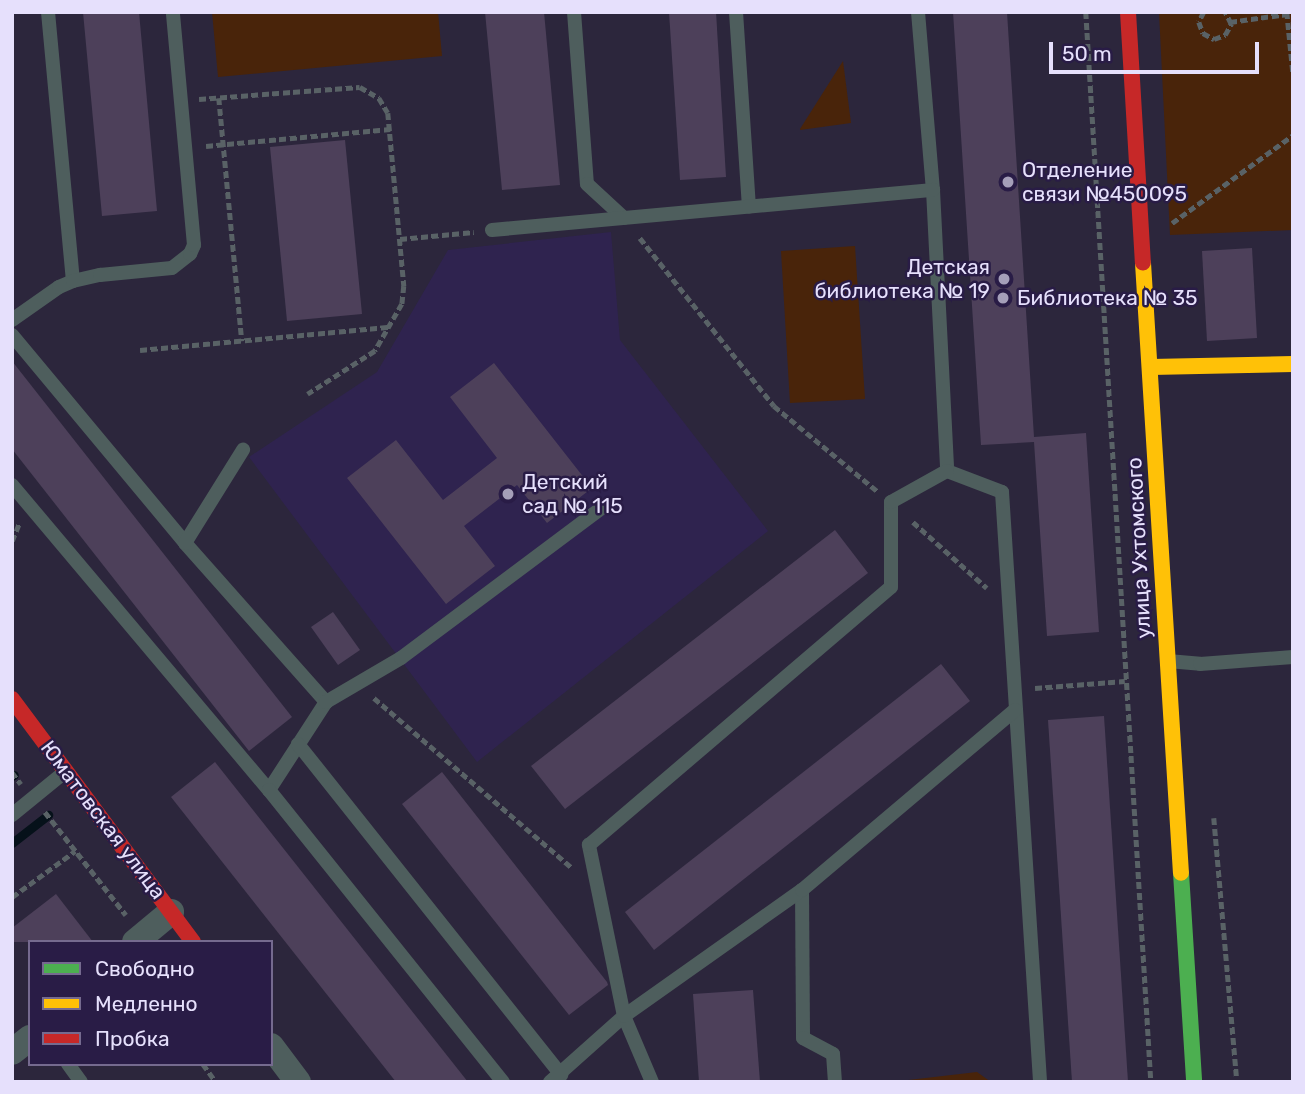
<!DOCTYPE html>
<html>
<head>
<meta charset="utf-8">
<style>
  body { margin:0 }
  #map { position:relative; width:1305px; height:1094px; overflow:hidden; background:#2c263c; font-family:Rubik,sans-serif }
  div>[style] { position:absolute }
  .built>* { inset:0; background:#2f234f }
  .green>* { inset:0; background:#49240a }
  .stream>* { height:9px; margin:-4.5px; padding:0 4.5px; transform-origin:4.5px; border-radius:4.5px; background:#06111a }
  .building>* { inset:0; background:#4d405a }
  .path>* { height:4.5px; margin-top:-2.25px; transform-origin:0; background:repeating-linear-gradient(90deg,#596266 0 7px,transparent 0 10.5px) }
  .lane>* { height:14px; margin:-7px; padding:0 7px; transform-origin:7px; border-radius:7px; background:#4e5e5d }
  .street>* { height:26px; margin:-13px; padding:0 13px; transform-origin:13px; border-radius:13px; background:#4e5e5d }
  .fast>* { height:16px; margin:-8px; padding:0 8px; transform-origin:8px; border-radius:8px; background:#4caf50 }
  .slow>* { height:16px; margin:-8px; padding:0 8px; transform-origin:8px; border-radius:8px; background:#ffc107 }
  .jam>* { height:16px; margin:-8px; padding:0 8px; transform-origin:8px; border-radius:8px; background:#c62828 }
  .dots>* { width:19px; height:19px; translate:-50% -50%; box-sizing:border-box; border:4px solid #291c46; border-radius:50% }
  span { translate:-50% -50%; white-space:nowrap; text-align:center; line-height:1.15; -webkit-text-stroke:5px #291c46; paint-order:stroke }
  .poi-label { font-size:21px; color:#e6e0fc }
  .left { translate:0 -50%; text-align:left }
  .right { translate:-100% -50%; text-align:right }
  .street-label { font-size:21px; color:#e6e0fc }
  .frame { position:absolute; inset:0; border:14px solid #e6e0fc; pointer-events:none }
  .legend { position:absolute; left:28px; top:940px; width:245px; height:126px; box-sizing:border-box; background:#291c46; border:2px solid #756a8f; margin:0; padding:9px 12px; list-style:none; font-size:21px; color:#e6e0fc }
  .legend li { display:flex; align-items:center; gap:14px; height:35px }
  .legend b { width:35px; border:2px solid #756a8f }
  .scale { position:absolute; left:1049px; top:42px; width:210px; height:32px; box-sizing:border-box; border:4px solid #e6e0fc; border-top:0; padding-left:9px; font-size:21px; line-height:24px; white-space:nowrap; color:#e6e0fc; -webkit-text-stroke:5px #291c46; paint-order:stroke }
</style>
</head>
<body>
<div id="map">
  <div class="built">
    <i style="clip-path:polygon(611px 232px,620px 340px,768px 531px,477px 762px,249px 457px,377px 372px,448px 250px)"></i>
  </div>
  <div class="green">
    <i style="clip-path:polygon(212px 12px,438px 12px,442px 56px,218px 77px)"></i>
    <i style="clip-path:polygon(1159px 12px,1293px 12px,1293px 230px,1170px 235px)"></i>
    <i style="clip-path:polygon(843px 61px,851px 123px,800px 130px,800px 129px)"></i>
    <i style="clip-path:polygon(855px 246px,865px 399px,790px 403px,781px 251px)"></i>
    <i style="clip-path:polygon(977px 1072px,991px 1082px,899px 1082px,900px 1081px)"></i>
  </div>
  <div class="stream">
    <i style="left:12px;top:776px;width:2px;rotate:-27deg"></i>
    <i style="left:12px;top:843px;width:46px;rotate:-37.9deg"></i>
  </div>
  <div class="building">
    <i style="clip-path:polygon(83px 12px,139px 12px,157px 211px,102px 216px)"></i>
    <i style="clip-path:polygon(485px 12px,544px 12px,560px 185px,502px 190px)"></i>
    <i style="clip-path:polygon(669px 12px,716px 12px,726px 177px,680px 180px)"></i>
    <i style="clip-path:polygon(953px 12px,1007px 12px,1034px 437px,1086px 433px,1099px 632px,1047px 636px,1034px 442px,981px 445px)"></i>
    <i style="clip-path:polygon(345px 140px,362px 314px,287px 321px,270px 147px)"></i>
    <i style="clip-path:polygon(1252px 248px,1257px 338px,1207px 341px,1202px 251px)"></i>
    <i style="clip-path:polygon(12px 361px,292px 717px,249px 751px,12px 449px)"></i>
    <i style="clip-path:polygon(494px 363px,592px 488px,547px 523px,517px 485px,464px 526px,495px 566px,446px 604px,347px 478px,396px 440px,443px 500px,497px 458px,450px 397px)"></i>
    <i style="clip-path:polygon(835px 530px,868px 573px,565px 809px,531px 766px)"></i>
    <i style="clip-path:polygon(333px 612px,360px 650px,338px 665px,311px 627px)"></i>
    <i style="clip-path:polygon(941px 664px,970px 701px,654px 950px,625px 912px)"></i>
    <i style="clip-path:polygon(1104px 716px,1128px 1082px,1072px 1082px,1048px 720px)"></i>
    <i style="clip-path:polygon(215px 762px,468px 1082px,396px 1082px,171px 797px)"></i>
    <i style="clip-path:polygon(442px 772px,607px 982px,608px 985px,569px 1015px,402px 804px)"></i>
    <i style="clip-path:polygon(56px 894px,93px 942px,12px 942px,12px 928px)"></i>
    <i style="clip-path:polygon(753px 990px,760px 1082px,699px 1082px,693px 994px)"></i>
  </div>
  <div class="path">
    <i style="left:1086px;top:12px;width:1072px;rotate:86.52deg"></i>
    <i style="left:1204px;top:12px;width:11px;rotate:117deg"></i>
    <i style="left:1199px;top:22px;width:12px;rotate:70deg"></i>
    <i style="left:1203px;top:33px;width:13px;rotate:29deg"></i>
    <i style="left:1214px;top:39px;width:12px;rotate:-20deg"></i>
    <i style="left:1225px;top:35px;width:13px;rotate:-61deg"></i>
    <i style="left:1231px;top:24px;width:13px;rotate:-117deg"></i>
    <i style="left:1287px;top:12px;width:60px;rotate:84.3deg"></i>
    <i style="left:1230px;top:22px;width:58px;rotate:-8deg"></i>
    <i style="left:219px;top:98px;width:244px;rotate:84.6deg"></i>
    <i style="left:199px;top:99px;width:161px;rotate:-4.3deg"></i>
    <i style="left:360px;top:87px;width:22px;rotate:30deg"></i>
    <i style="left:379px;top:98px;width:17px;rotate:59deg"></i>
    <i style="left:388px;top:113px;width:174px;rotate:84.7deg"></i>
    <i style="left:404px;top:286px;width:18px;rotate:96deg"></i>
    <i style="left:402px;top:304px;width:54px;rotate:119.9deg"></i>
    <i style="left:375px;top:351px;width:80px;rotate:147.3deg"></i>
    <i style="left:206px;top:146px;width:185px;rotate:-5.3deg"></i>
    <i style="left:1172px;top:223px;width:150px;rotate:-36deg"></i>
    <i style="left:640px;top:238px;width:215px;rotate:51.4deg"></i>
    <i style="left:774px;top:406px;width:134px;rotate:39.5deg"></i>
    <i style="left:400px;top:239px;width:74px;rotate:-5.4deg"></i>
    <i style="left:140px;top:350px;width:251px;rotate:-5.3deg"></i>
    <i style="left:913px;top:522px;width:99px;rotate:41.7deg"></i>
    <i style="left:12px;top:541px;width:18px;rotate:-68deg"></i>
    <i style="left:1035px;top:688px;width:90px;rotate:-4.4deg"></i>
    <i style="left:374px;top:698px;width:261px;rotate:40.6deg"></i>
    <i style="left:12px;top:772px;width:15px;rotate:53deg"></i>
    <i style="left:45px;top:812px;width:131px;rotate:51.8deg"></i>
    <i style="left:1214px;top:818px;width:265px;rotate:85deg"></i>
    <i style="left:12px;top:897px;width:78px;rotate:-36.1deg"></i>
    <i style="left:203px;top:1064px;width:22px;rotate:54deg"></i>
  </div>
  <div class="lane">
    <i style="left:48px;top:12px;width:270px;rotate:84.7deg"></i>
    <i style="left:574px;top:12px;width:172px;rotate:85.7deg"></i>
    <i style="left:587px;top:184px;width:50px;rotate:42.6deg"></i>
    <i style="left:736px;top:12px;width:195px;rotate:86.2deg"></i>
    <i style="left:918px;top:12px;width:179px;rotate:85.2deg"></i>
    <i style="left:933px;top:190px;width:281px;rotate:87.1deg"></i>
    <i style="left:947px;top:471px;width:59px;rotate:20.9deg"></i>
    <i style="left:1002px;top:492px;width:591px;rotate:86.31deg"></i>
    <i style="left:492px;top:230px;width:443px;rotate:-5.2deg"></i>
    <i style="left:12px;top:320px;width:57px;rotate:-35.1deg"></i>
    <i style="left:59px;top:287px;width:15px;rotate:-23deg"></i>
    <i style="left:73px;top:281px;width:28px;rotate:-13deg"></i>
    <i style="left:100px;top:275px;width:72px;rotate:-5.6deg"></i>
    <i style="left:172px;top:268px;width:23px;rotate:-38deg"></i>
    <i style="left:190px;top:254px;width:10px;rotate:-66deg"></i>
    <i style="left:194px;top:245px;width:234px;rotate:-95.2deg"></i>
    <i style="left:12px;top:335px;width:271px;rotate:50.2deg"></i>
    <i style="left:185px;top:543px;width:213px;rotate:48.4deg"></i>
    <i style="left:12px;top:485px;width:399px;rotate:49.9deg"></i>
    <i style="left:269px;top:790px;width:105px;rotate:-57.1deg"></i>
    <i style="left:326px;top:702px;width:87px;rotate:-30.4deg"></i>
    <i style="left:401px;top:658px;width:257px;rotate:-36.8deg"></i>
    <i style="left:185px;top:543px;width:110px;rotate:-58.1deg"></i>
    <i style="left:1168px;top:661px;width:32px;rotate:5deg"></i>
    <i style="left:1200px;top:664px;width:93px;rotate:-4.3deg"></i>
    <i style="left:298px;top:744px;width:423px;rotate:51.5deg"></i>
    <i style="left:269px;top:790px;width:374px;rotate:51.3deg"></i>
    <i style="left:12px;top:815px;width:70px;rotate:-39.2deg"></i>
    <i style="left:802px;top:890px;width:148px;rotate:89.6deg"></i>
    <i style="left:803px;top:1038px;width:34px;rotate:28deg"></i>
    <i style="left:833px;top:1054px;width:28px;rotate:86deg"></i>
    <i style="left:68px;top:1064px;width:22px;rotate:54deg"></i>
    <i style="left:550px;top:1082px;width:99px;rotate:-41.7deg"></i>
    <i style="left:624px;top:1016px;width:218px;rotate:-35.3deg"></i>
    <i style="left:802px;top:890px;width:279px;rotate:-40.2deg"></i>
    <i style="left:652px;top:1082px;width:72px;rotate:-113deg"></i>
    <i style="left:624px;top:1016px;width:175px;rotate:-101.6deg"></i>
    <i style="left:589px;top:845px;width:397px;rotate:-40.5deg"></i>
    <i style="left:891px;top:587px;width:85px;rotate:-90deg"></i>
    <i style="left:891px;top:502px;width:64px;rotate:-29deg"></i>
  </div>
  <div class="street">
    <i style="left:135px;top:942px;width:47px;rotate:-39.8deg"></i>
    <i style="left:271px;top:1046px;width:45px;rotate:53.1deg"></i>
    <i style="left:12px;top:1052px;width:23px;rotate:-38deg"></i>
  </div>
  <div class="fast">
    <i style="left:1181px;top:873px;width:209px;rotate:86.4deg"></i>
  </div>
  <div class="slow">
    <i style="left:1143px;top:263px;width:611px;rotate:86.44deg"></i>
    <i style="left:1151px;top:367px;width:142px;rotate:-1.2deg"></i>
  </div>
  <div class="jam">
    <i style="left:1128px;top:12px;width:251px;rotate:86.6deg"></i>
    <i style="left:12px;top:699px;width:303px;rotate:53.3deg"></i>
  </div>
  <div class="dots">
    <i style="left:1008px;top:182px;background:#a59fb9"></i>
    <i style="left:1004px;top:279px;background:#a59fb9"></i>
    <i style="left:1003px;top:298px;background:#a59fb9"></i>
    <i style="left:508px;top:494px;background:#a59fb9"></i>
  </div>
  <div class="poi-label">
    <span class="left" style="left:1022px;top:182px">Отделение<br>связи №450095</span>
    <span class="right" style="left:990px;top:279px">Детская<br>библиотека № 19</span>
    <span class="left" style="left:1017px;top:298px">Библиотека № 35</span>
    <span class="left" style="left:522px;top:494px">Детский<br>сад № 115</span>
  </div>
  <div class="street-label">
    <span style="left:1139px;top:548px;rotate:-93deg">улица Ухтомского</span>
    <span style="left:103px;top:820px;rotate:53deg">Юматовская улица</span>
  </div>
  <div class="frame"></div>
  <ul class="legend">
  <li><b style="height:9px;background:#4caf50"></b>Свободно</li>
  <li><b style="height:9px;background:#ffc107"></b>Медленно</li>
  <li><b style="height:9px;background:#c62828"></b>Пробка</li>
  </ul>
  <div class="scale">50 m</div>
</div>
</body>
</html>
